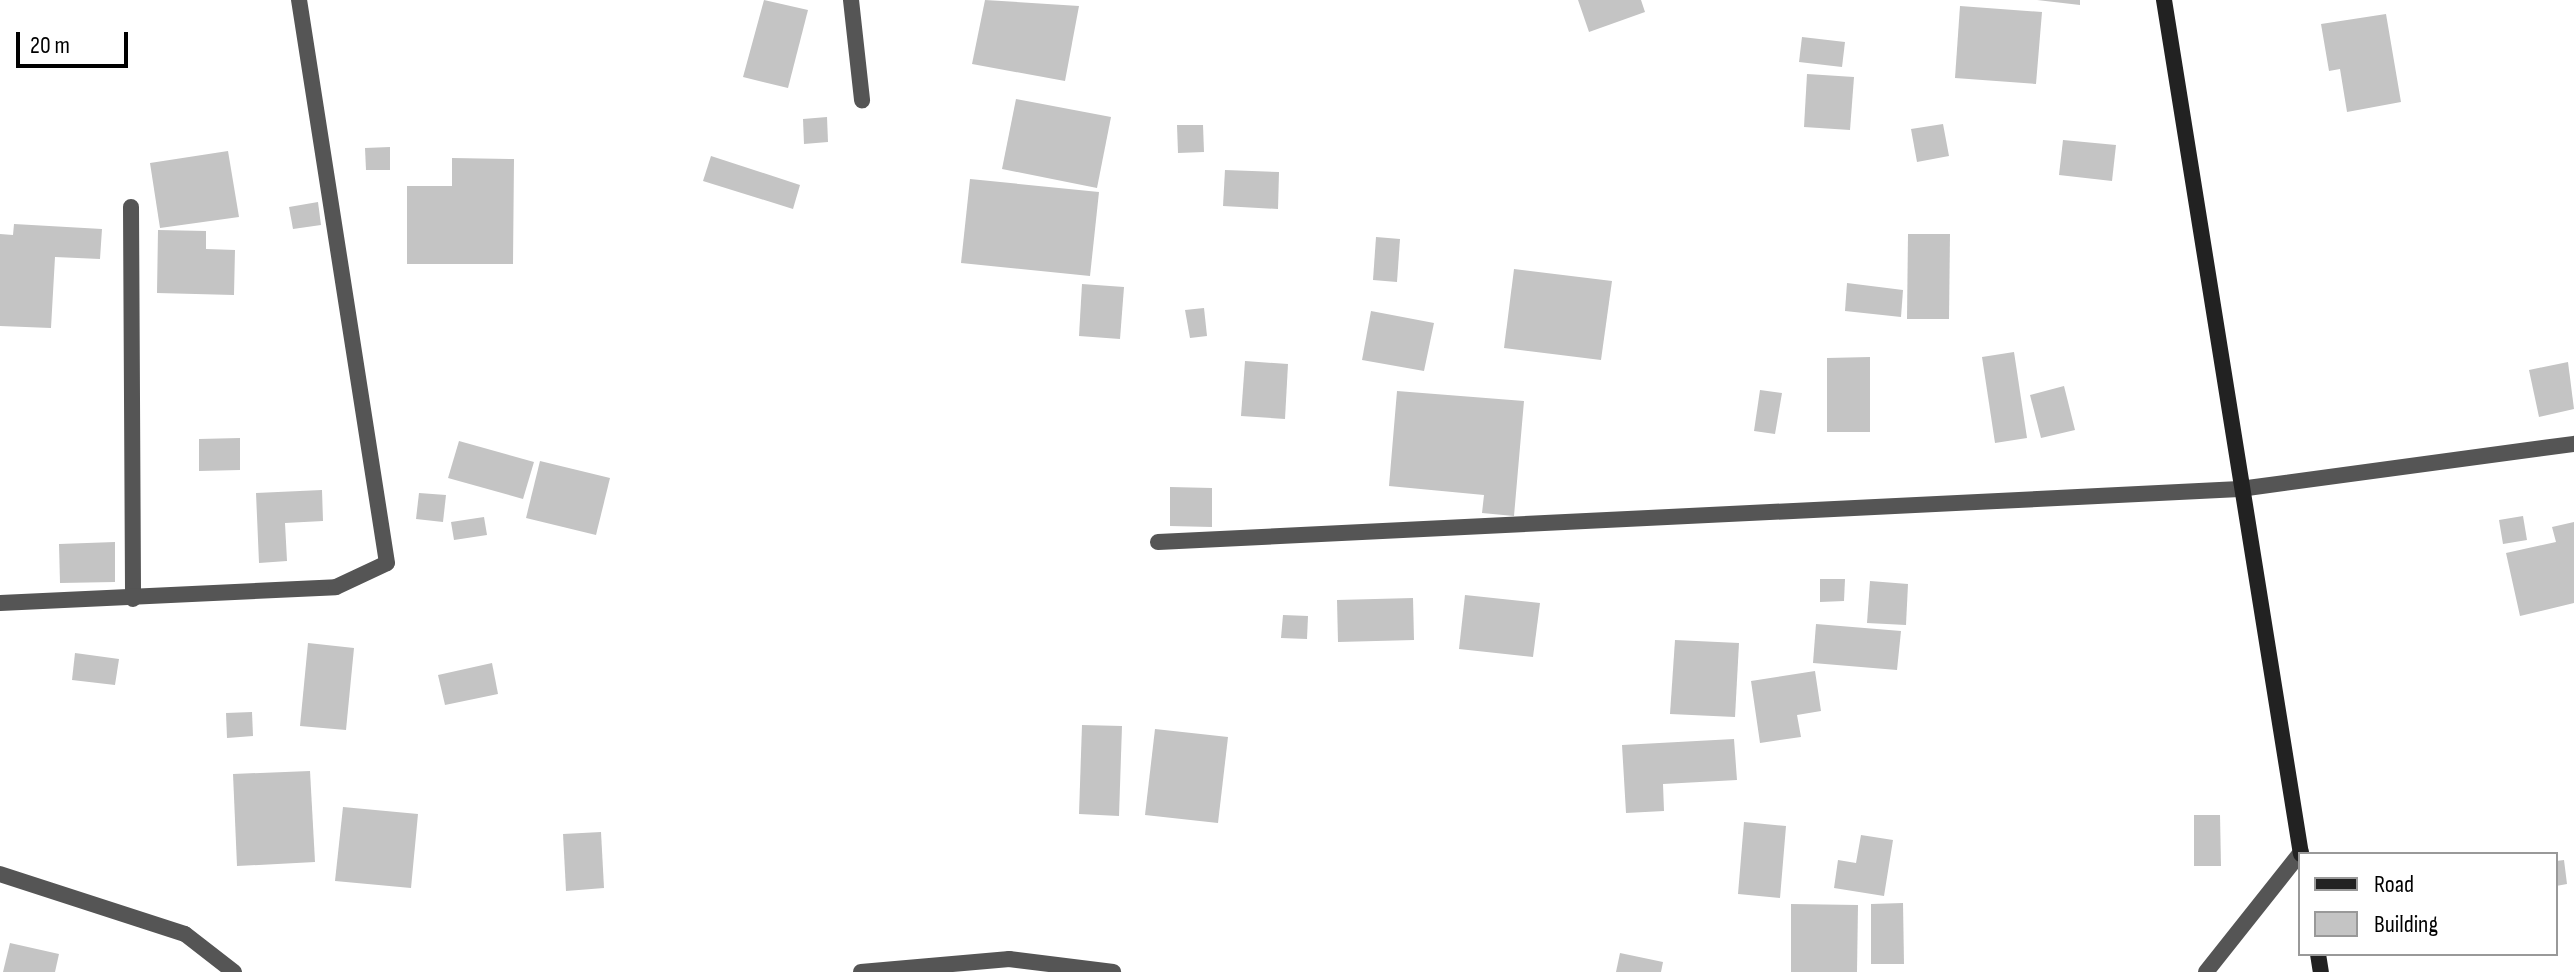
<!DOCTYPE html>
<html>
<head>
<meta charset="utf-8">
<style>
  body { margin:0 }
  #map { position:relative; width:2574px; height:972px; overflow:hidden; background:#fff; font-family:"Sofia Sans Condensed",sans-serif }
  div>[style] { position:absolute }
  .building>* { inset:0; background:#c4c4c4 }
  .street>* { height:16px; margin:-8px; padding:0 8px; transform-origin:8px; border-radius:8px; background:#555 }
  .secondary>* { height:16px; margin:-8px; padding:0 8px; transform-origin:8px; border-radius:8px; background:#222 }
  span { translate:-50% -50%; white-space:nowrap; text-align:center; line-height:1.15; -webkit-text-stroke:6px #fff; paint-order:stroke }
  .legend { position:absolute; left:2298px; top:852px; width:260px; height:104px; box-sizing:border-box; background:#fff; border:2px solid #999; margin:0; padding:10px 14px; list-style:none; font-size:24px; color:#000 }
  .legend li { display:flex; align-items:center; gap:16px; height:40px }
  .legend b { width:40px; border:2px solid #999 }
  .scale { position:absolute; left:16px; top:32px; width:112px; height:36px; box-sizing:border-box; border:4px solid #000; border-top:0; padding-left:10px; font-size:24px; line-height:28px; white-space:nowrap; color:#000; -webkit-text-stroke:6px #fff; paint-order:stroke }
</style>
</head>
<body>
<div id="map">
  <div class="building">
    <i style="clip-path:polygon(764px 0,808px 10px,788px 88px,743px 77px)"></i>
    <i style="clip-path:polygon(985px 0,1079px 6px,1065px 81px,972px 64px)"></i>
    <i style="clip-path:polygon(1578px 0,1641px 0,1645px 12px,1589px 32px)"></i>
    <i style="clip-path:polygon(2037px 0,2080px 0,2080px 5px)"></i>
    <i style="clip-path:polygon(1960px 6px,2042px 12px,2036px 84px,1955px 78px)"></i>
    <i style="clip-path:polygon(2386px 14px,2401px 102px,2347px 112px,2340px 69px,2329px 71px,2321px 24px)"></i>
    <i style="clip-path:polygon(1802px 37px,1845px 42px,1842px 67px,1799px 62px)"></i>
    <i style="clip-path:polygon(1807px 74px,1854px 77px,1850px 130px,1804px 127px)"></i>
    <i style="clip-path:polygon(1016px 99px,1111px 117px,1097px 188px,1002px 169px)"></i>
    <i style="clip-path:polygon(827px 117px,828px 142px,804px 144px,803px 119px)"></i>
    <i style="clip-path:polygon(1943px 124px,1949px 156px,1917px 162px,1911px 129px)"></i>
    <i style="clip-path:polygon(1177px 125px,1203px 125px,1204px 152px,1178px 153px)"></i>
    <i style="clip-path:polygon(2063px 140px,2116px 145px,2112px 181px,2059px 175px)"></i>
    <i style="clip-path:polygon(390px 147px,390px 170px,366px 170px,365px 148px)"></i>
    <i style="clip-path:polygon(228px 151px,239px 217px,160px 228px,150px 163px)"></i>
    <i style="clip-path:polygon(711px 156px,800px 185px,793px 209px,703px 181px)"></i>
    <i style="clip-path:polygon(452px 158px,514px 159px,513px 264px,407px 264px,407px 186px,452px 186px)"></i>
    <i style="clip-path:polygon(1225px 170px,1279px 172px,1278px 209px,1223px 206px)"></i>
    <i style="clip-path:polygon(970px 179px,1099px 192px,1090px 276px,961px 263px)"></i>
    <i style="clip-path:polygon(318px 202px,321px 225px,293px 229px,289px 207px)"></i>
    <i style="clip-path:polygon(14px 224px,102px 229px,100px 259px,55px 257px,51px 328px,0 326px,0 234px,13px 235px)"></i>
    <i style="clip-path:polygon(158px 230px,206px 231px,206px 249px,235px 250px,234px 295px,157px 293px)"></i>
    <i style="clip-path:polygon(1908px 234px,1950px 234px,1949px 319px,1907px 319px)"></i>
    <i style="clip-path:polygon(1376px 237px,1400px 239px,1397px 282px,1373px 280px)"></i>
    <i style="clip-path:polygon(1514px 269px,1612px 281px,1601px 360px,1504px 348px)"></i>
    <i style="clip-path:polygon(1847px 283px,1903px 290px,1901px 317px,1845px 311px)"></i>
    <i style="clip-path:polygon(1082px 284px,1124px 287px,1120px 339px,1079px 336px)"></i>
    <i style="clip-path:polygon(1204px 308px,1207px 336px,1190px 338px,1185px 310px)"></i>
    <i style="clip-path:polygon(1371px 311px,1434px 323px,1424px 371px,1362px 360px)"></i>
    <i style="clip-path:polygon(2014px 352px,2027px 438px,1995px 443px,1982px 357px)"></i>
    <i style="clip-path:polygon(1870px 357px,1870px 432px,1827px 432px,1827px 358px)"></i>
    <i style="clip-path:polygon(1245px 361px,1288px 364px,1285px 419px,1241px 416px)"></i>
    <i style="clip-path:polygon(2568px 362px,2574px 409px,2539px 417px,2529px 370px)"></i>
    <i style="clip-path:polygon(2064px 386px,2075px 430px,2041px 438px,2030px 395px)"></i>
    <i style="clip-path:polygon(1760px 390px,1782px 393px,1775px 434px,1754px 431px)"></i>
    <i style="clip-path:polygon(1397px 391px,1524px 401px,1514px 516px,1482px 513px,1484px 495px,1389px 486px)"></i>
    <i style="clip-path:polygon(240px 438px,240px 470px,199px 471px,199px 439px)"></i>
    <i style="clip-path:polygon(459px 441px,534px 462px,523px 499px,448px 478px)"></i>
    <i style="clip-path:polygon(540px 461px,610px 478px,596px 535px,526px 518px)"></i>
    <i style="clip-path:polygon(1170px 487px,1212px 488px,1212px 527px,1170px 526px)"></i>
    <i style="clip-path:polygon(322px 490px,323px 521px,285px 523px,287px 561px,259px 563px,256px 493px)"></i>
    <i style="clip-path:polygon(419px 493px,446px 495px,443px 522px,416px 519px)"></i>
    <i style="clip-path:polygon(2523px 516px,2527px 540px,2503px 544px,2499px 520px)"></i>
    <i style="clip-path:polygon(484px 517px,487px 535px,454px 540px,451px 522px)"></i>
    <i style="clip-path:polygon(2574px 522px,2574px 603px,2520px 616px,2506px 553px,2556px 542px,2552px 527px)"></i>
    <i style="clip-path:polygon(115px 542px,115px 582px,60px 583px,59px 544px)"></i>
    <i style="clip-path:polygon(1820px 579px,1845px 579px,1844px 601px,1820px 602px)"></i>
    <i style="clip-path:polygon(1870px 581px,1908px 584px,1906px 625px,1867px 623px)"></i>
    <i style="clip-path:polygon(1465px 595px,1540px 603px,1533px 657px,1459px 649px)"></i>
    <i style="clip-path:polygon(1413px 598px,1414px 640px,1338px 642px,1337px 600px)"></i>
    <i style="clip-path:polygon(1283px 615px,1308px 616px,1307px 639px,1281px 638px)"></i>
    <i style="clip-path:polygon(1816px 624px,1901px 631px,1897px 670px,1813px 663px)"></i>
    <i style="clip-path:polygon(1675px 640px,1739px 643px,1735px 717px,1670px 714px)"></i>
    <i style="clip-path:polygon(308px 643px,354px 648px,346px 730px,300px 726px)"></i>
    <i style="clip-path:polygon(75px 653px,119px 659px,115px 685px,72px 680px)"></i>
    <i style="clip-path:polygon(492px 663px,498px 694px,445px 705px,438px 675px)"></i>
    <i style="clip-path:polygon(1815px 671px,1821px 711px,1797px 715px,1801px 737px,1760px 743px,1751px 681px)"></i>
    <i style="clip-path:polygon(252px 712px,253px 736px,227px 738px,226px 713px)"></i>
    <i style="clip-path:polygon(1082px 725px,1122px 726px,1119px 816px,1079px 814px)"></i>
    <i style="clip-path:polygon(1155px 729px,1228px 737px,1218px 823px,1145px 815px)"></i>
    <i style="clip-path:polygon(1734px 739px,1737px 780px,1663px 784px,1664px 811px,1626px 813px,1622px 745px)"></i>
    <i style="clip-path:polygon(310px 771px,315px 862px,237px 866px,233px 774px)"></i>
    <i style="clip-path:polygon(343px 807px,418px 814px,411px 888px,335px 881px)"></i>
    <i style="clip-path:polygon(2194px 815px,2220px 815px,2221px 866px,2194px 866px)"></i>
    <i style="clip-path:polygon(1744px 822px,1786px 826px,1780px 898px,1738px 894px)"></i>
    <i style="clip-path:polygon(601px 832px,604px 888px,566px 891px,563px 834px)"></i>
    <i style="clip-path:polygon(1861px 835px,1893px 840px,1884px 896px,1834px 888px,1838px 860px,1856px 863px)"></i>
    <i style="clip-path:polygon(2564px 860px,2567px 884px,2556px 886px,2556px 861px)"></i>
    <i style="clip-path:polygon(1903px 903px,1904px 964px,1871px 964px,1871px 904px)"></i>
    <i style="clip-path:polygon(1791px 904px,1858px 905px,1857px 972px,1791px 972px)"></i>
    <i style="clip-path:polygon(10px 943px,59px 954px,55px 972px,3px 972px)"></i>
    <i style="clip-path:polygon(1620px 953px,1663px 962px,1661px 972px,1616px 972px)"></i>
  </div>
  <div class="street">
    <i style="left:851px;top:0;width:101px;rotate:83.7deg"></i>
    <i style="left:131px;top:207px;width:392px;rotate:89.7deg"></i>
    <i style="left:1158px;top:542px;width:1083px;rotate:-2.8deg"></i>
    <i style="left:2240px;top:489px;width:337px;rotate:-7.7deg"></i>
    <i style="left:0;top:603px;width:336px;rotate:-2.7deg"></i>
    <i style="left:336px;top:587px;width:56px;rotate:-25.2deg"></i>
    <i style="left:387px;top:563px;width:570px;rotate:-98.88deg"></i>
    <i style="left:0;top:874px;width:194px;rotate:18deg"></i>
    <i style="left:185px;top:934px;width:62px;rotate:37.8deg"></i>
    <i style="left:861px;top:972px;width:149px;rotate:-5deg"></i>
    <i style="left:1009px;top:959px;width:105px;rotate:7.1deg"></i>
    <i style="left:2206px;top:972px;width:153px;rotate:-51.6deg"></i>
  </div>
  <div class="secondary">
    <i style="left:2164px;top:0;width:865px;rotate:80.89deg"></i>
    <i style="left:2318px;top:954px;width:18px;rotate:81deg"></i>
  </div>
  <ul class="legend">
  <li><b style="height:10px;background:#222"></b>Road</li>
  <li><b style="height:22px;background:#c4c4c4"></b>Building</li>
  </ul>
  <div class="scale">20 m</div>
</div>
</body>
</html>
